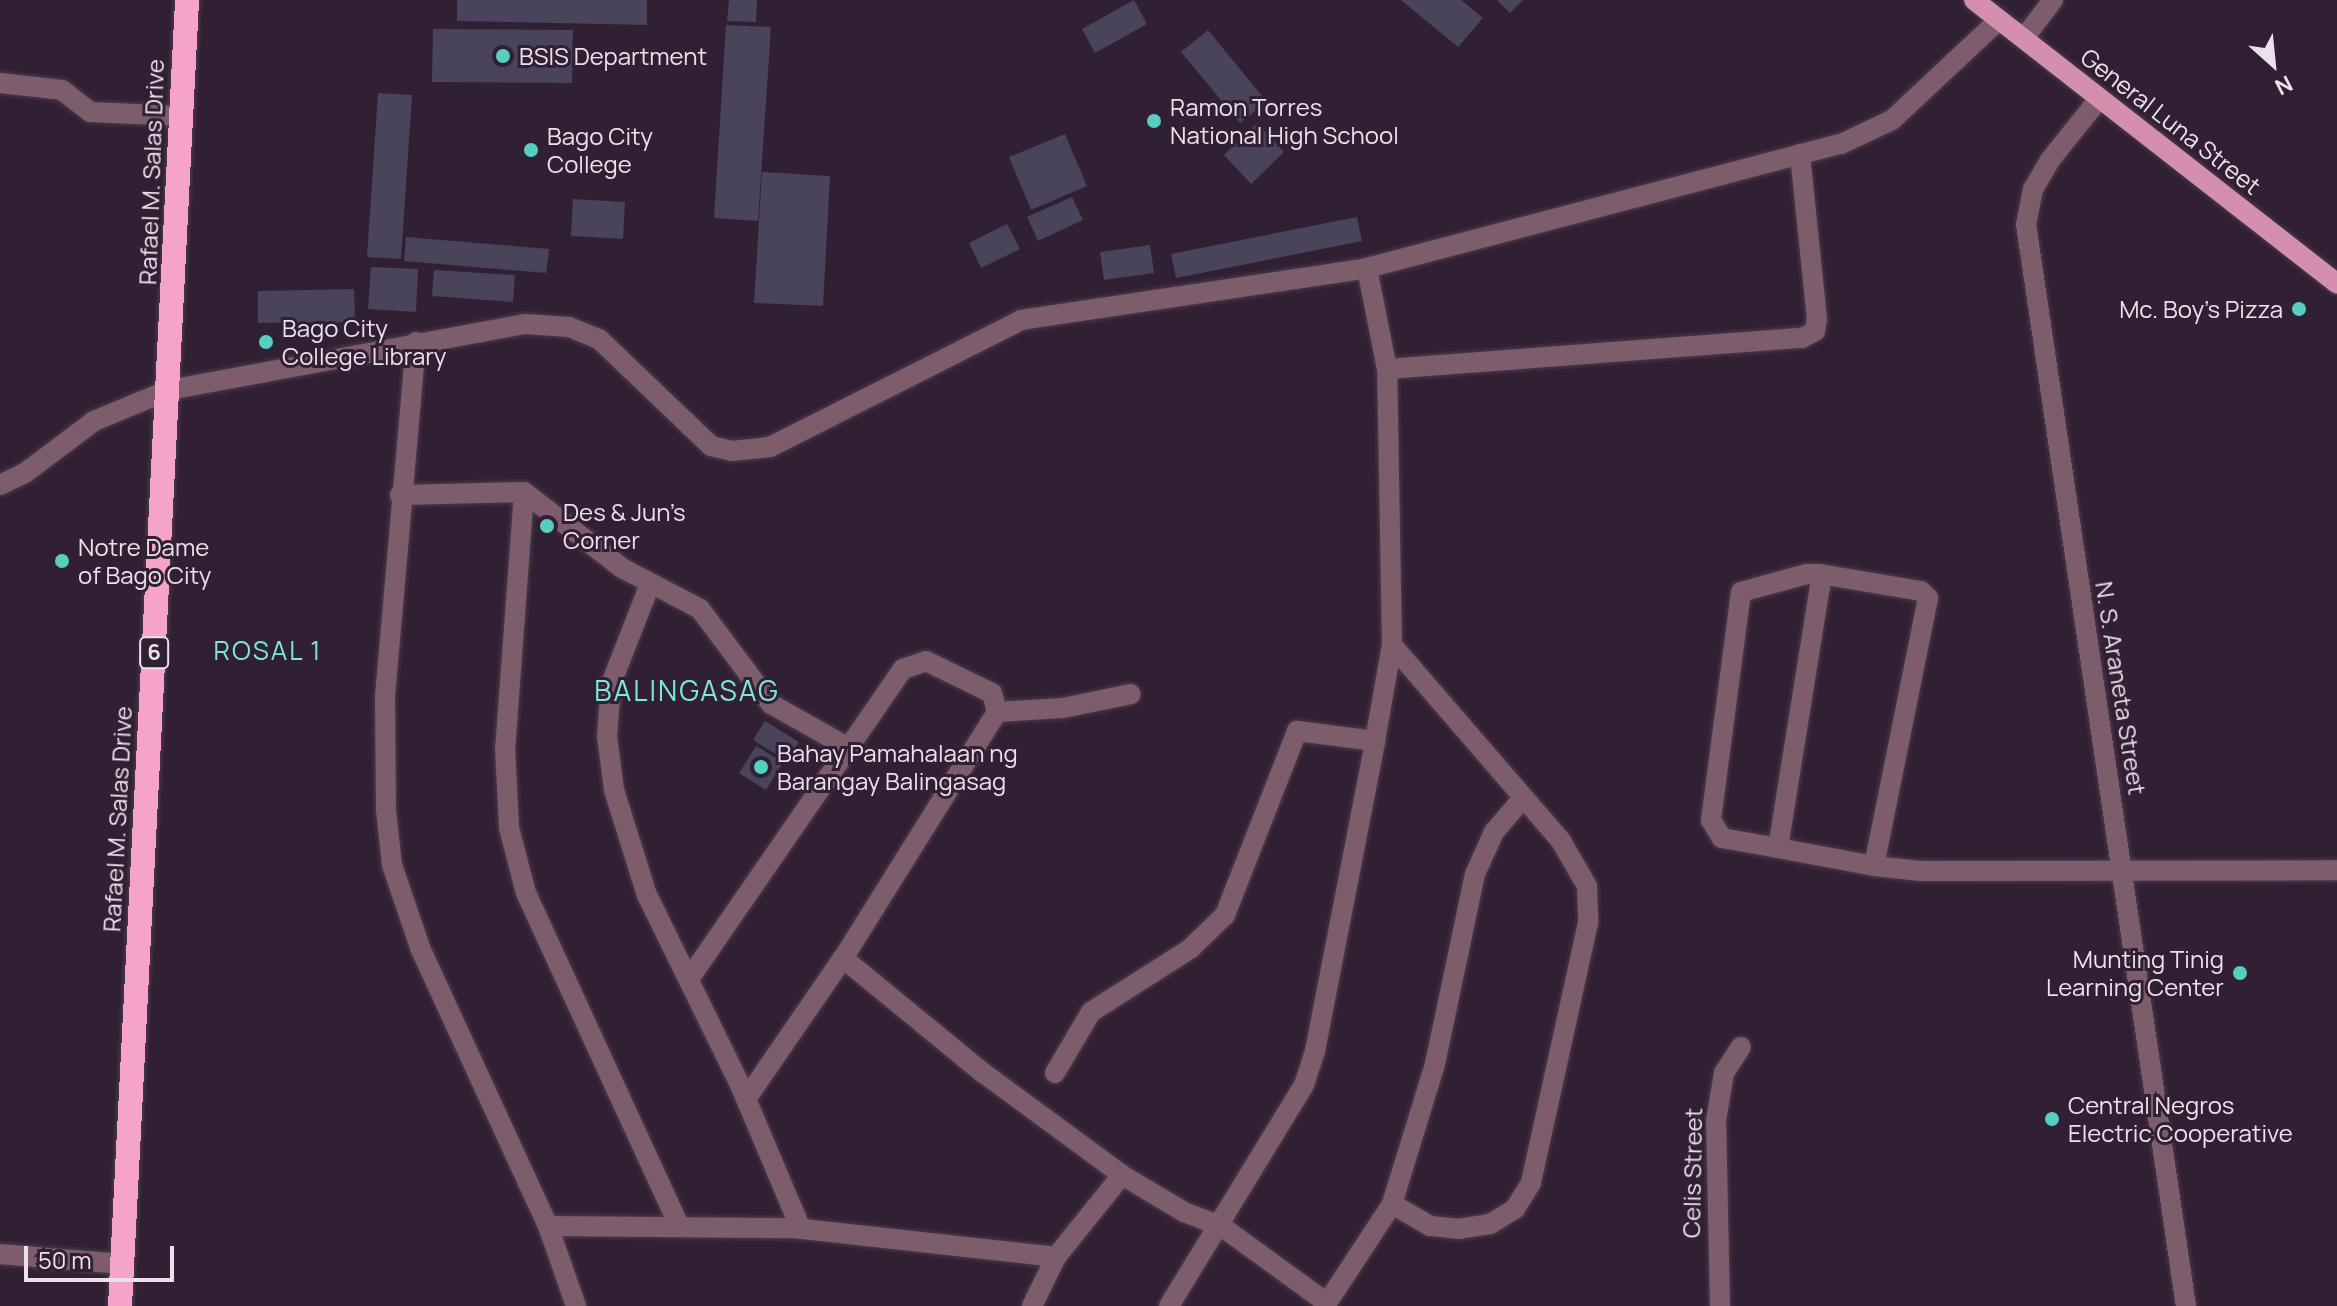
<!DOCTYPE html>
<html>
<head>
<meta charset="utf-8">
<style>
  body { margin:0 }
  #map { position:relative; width:2337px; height:1306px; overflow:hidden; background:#312033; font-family:Manrope,sans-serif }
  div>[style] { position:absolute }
  .building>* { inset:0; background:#49435c }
  .roads { filter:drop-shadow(0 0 2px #4b3b4d) drop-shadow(0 0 2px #4b3b4d) }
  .minor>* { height:20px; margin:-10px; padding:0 10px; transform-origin:10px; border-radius:10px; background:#7d5c6b }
  .major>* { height:20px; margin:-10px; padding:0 10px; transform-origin:10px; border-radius:10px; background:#d48faf }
  .highway>* { height:24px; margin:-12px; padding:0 12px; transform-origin:12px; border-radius:12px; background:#f6a3ca }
  .dots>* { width:22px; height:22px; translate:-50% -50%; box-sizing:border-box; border:4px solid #312033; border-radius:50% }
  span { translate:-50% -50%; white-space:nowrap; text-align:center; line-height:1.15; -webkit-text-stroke:6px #312033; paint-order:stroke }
  .shield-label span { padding:2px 6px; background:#312033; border:2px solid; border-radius:6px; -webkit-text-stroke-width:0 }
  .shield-label { font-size:22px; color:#ece0ed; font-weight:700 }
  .poi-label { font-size:24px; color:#ece0ed }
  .left { translate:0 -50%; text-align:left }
  .right { translate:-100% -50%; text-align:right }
  .street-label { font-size:24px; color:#ece0ed }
  .neighbourhood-label { font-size:26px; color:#7de7db; letter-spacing:2px }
  .quarter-label { font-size:28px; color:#7de7db; letter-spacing:2px }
  .north { position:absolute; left:2233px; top:24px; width:80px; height:80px; -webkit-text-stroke:6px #312033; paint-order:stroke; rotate:153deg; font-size:22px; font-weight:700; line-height:32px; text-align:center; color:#ece0ed }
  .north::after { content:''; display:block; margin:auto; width:28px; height:36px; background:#ece0ed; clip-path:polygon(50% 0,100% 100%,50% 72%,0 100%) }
  .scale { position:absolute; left:24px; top:1246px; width:150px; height:36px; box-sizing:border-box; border:4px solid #ece0ed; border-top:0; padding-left:10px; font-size:24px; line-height:28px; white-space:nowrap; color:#ece0ed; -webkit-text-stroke:6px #312033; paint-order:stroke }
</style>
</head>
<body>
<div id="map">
  <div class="building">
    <i style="clip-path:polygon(457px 0,647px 0,647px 25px,457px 21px)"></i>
    <i style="clip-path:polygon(729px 0,757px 0,756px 22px,727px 21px)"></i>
    <i style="clip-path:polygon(1134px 0,1147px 24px,1095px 53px,1082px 29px)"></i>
    <i style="clip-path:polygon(1401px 0,1461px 0,1483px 18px,1458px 47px)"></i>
    <i style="clip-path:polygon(1497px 0,1523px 0,1510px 13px)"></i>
    <i style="clip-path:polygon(726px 25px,771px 27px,758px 221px,714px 218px)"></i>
    <i style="clip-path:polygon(433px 29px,573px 30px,572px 83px,432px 82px)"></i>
    <i style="clip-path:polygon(1208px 30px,1267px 102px,1240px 123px,1181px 52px)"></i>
    <i style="clip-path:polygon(378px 93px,412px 95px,401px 259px,367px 257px)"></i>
    <i style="clip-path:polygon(1257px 123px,1284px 152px,1251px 184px,1224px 155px)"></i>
    <i style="clip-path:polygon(1065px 134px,1087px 186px,1031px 210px,1009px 157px)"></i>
    <i style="clip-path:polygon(762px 172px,830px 176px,823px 306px,754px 303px)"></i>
    <i style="clip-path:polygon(1072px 197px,1083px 220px,1038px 241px,1027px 217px)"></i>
    <i style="clip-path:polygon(573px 199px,625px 202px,623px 239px,571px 236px)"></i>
    <i style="clip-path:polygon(1357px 217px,1362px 241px,1176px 278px,1171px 254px)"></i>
    <i style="clip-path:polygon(1007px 224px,1020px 249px,981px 268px,969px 243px)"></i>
    <i style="clip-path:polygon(406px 237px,549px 249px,546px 273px,404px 261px)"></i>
    <i style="clip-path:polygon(1150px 245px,1154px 273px,1104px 280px,1100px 252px)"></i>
    <i style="clip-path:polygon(371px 267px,418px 269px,416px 312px,368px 309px)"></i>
    <i style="clip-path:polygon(434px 270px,515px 275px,513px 302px,432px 296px)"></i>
    <i style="clip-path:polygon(354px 289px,355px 322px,258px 323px,258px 291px)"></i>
    <i style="clip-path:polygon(765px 721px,799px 742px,787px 761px,753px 740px)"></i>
    <i style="clip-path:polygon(756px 746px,783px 762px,766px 790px,739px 773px)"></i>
  </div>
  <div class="roads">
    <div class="minor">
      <i style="left:2024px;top:38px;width:48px;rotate:-52.7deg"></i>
      <i style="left:0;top:83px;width:62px;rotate:6.4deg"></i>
      <i style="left:62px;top:90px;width:36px;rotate:38deg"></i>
      <i style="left:90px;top:112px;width:91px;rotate:2.5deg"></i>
      <i style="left:2099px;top:99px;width:78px;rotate:128.8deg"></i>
      <i style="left:2050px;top:160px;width:34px;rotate:120deg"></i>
      <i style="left:2033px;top:189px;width:36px;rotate:101deg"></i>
      <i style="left:2026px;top:224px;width:1094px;rotate:81.59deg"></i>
      <i style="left:416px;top:342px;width:357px;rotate:95deg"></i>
      <i style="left:385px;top:698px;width:112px;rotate:89.5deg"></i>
      <i style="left:386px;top:810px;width:55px;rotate:83.8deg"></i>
      <i style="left:392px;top:865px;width:90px;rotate:71.2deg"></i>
      <i style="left:421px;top:950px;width:304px;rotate:65.3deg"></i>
      <i style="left:548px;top:1226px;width:85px;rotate:70.7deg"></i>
      <i style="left:1387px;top:369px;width:416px;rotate:-4.3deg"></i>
      <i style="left:1802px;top:338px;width:15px;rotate:-28deg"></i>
      <i style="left:1815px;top:331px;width:12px;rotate:-81deg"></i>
      <i style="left:1817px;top:319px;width:166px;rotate:-95.9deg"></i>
      <i style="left:0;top:485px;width:28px;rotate:-26deg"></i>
      <i style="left:25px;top:473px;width:86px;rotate:-37deg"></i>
      <i style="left:94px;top:421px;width:81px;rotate:-22.5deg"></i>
      <i style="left:169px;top:390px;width:362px;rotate:-10.5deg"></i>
      <i style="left:525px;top:324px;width:44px;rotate:3.9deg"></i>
      <i style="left:569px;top:327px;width:32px;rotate:22deg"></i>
      <i style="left:599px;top:339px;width:155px;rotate:43.7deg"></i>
      <i style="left:711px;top:446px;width:22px;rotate:13deg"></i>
      <i style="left:732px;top:451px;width:38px;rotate:-6deg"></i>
      <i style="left:770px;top:447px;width:281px;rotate:-26.8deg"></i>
      <i style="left:1021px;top:320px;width:350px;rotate:-8.5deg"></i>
      <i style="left:1367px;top:268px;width:490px;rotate:-14.7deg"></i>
      <i style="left:1841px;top:144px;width:56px;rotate:-25.2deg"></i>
      <i style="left:1892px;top:120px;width:146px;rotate:-43.1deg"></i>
      <i style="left:524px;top:492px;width:257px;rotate:94.2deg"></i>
      <i style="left:505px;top:748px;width:80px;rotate:87.1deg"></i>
      <i style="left:509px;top:828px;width:67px;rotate:75.3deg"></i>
      <i style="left:526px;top:893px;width:364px;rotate:65.3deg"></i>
      <i style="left:400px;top:495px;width:124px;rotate:-1.4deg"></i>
      <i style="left:524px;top:492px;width:124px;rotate:37.8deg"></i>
      <i style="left:622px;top:568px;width:88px;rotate:27.7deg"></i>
      <i style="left:700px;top:609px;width:119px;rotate:53.2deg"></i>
      <i style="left:771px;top:704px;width:90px;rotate:29.4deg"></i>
      <i style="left:1820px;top:574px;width:102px;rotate:9.6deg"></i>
      <i style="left:1921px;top:591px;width:10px;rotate:45deg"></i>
      <i style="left:1928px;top:598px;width:273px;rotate:101.4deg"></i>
      <i style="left:650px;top:584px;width:107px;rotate:111.3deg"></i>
      <i style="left:611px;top:684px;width:52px;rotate:94.4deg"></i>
      <i style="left:607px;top:736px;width:54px;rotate:82.6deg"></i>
      <i style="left:614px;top:790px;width:110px;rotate:72.6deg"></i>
      <i style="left:647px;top:895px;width:214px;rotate:63.9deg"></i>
      <i style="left:741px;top:1087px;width:154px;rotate:67.1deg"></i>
      <i style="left:1392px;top:645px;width:259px;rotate:49.2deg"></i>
      <i style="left:1561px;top:841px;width:52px;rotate:60deg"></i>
      <i style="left:1587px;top:886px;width:37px;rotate:88deg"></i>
      <i style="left:1588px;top:923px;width:266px;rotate:102.4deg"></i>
      <i style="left:1531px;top:1183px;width:31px;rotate:122deg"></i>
      <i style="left:1515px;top:1209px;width:29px;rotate:149deg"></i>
      <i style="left:1490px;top:1224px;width:30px;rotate:171deg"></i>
      <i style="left:1460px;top:1229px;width:30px;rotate:-174deg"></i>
      <i style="left:1430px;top:1226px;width:44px;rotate:-149.9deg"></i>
      <i style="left:997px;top:712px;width:66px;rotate:-3.5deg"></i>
      <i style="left:1063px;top:708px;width:69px;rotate:-11.6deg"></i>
      <i style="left:1778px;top:848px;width:264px;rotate:-80.9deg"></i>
      <i style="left:1820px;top:587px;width:13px;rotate:-90deg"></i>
      <i style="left:1820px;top:574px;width:13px;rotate:180deg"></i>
      <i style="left:1807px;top:574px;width:68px;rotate:164.7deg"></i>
      <i style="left:1741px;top:592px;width:230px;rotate:97.5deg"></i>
      <i style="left:1711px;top:820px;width:21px;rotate:59deg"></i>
      <i style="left:1722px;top:838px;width:57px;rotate:10.1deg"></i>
      <i style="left:1778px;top:848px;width:98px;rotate:10.6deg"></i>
      <i style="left:1874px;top:866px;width:47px;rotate:6.1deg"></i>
      <i style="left:1921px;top:871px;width:416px;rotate:-0.1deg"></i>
      <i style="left:843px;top:958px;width:180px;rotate:39.4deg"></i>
      <i style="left:982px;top:1072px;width:174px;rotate:36.3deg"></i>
      <i style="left:1122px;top:1175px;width:72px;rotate:30.8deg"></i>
      <i style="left:1184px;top:1212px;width:40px;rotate:21deg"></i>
      <i style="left:1221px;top:1226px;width:131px;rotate:36deg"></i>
      <i style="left:1327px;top:1303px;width:118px;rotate:-56.7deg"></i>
      <i style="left:1392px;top:1204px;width:146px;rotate:-72.9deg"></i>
      <i style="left:1435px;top:1064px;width:194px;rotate:-78.1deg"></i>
      <i style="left:1475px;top:874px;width:46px;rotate:-65.7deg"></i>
      <i style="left:1494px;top:832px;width:45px;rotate:-49.5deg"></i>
      <i style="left:689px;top:979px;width:377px;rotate:-55.4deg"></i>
      <i style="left:903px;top:669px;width:24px;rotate:-19deg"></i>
      <i style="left:926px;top:661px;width:73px;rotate:25.9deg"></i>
      <i style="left:992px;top:693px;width:20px;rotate:75deg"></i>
      <i style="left:997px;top:712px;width:290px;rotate:122deg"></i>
      <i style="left:843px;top:958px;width:171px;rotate:124.5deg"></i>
      <i style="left:1055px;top:1073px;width:71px;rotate:-59.5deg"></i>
      <i style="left:1091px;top:1012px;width:117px;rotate:-32.5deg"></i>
      <i style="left:1190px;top:949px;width:49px;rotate:-44.2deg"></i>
      <i style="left:1225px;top:915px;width:198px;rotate:-68.6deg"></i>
      <i style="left:1297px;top:731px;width:79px;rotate:7.3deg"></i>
      <i style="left:548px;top:1226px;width:246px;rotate:0.5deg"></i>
      <i style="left:794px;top:1228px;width:264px;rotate:6.3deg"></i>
      <i style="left:0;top:1254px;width:122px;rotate:4.7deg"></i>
      <i style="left:1032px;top:1306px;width:55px;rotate:-63.9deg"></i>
      <i style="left:1056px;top:1257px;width:105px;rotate:-51.2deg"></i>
      <i style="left:1169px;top:1306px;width:259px;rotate:-58.6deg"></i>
      <i style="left:1304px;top:1085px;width:36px;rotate:-72deg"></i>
      <i style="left:1315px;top:1051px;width:316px;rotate:-79deg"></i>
      <i style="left:1375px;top:741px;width:97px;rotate:-80deg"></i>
      <i style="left:1392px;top:645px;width:276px;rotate:-91deg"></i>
      <i style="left:1387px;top:369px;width:103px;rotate:-101.2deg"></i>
      <i style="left:1720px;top:1306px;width:185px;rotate:-91.2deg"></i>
      <i style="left:1716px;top:1121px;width:49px;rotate:-80.5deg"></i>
      <i style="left:1724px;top:1073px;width:31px;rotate:-57deg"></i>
    </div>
    <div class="major">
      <i style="left:1974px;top:0;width:461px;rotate:38deg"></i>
    </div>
    <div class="highway">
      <i style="left:120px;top:1306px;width:1308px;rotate:-87.06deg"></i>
    </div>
  </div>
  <div class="dots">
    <i style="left:503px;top:56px;background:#57cec2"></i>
    <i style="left:1154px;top:121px;background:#57cec2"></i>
    <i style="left:531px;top:150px;background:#57cec2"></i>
    <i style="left:2299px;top:309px;background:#57cec2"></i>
    <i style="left:266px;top:342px;background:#57cec2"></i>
    <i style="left:547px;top:526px;background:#57cec2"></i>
    <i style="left:62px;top:561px;background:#57cec2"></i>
    <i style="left:761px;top:767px;background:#57cec2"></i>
    <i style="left:2240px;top:973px;background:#57cec2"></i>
    <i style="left:2052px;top:1119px;background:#57cec2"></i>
  </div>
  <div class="shield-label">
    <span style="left:154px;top:653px">6</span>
  </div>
  <div class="poi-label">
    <span class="left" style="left:519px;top:56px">BSIS Department</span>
    <span class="left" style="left:1170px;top:121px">Ramon Torres<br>National High School</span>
    <span class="left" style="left:547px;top:150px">Bago City<br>College</span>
    <span class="right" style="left:2283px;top:309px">Mc. Boy's Pizza</span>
    <span class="left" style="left:282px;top:342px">Bago City<br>College Library</span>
    <span class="left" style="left:563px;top:526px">Des &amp; Jun’s<br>Corner</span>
    <span class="left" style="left:78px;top:561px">Notre Dame<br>of Bago City</span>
    <span class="left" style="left:777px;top:767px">Bahay Pamahalaan ng<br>Barangay Balingasag</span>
    <span class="right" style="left:2224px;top:973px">Munting Tinig<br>Learning Center</span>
    <span class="left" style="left:2068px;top:1119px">Central Negros<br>Electric Cooperative</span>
  </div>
  <div class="street-label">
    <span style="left:2171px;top:121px;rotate:38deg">General Luna Street</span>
    <span style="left:151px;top:172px;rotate:-88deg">Rafael M. Salas Drive</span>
    <span style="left:2121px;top:688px;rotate:81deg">N. S. Araneta Street</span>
    <span style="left:117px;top:819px;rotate:-87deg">Rafael M. Salas Drive</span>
    <span style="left:1692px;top:1173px;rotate:-89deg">Celis Street</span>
  </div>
  <div class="neighbourhood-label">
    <span style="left:268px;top:651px">ROSAL 1</span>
  </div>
  <div class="quarter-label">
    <span style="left:687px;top:690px">BALINGASAG</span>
  </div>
  <div class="north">N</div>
  <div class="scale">50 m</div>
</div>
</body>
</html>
